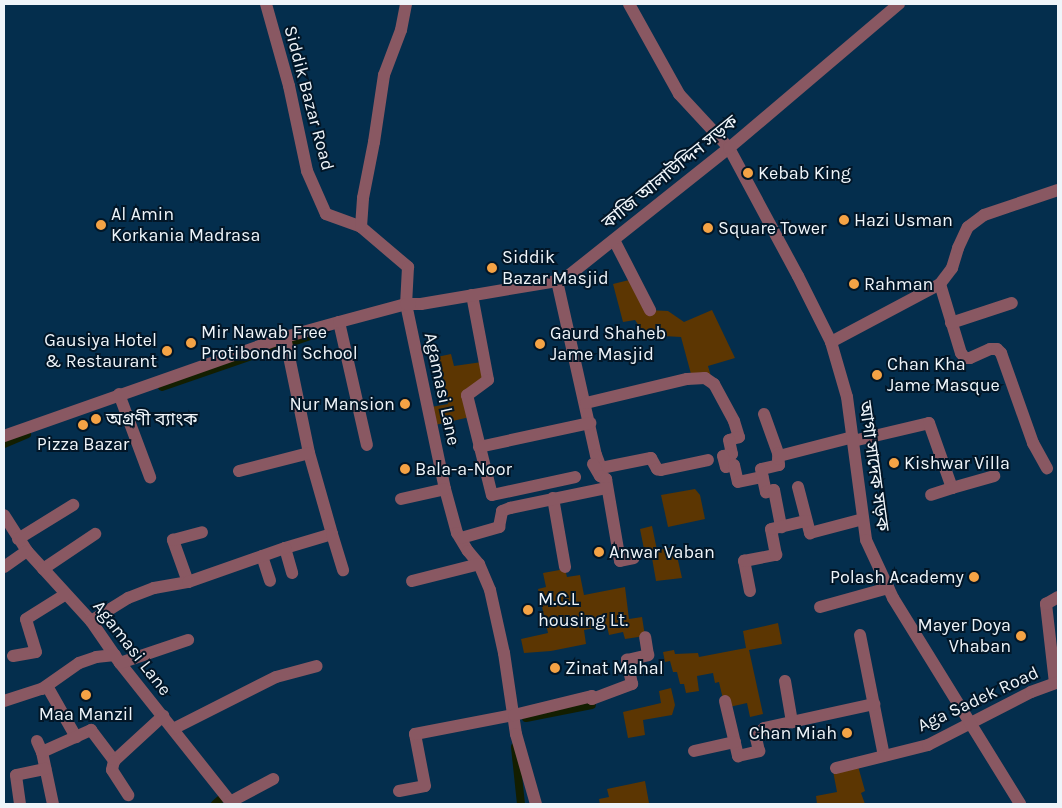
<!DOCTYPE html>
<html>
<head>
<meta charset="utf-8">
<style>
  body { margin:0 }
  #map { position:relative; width:1062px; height:808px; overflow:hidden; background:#042e4d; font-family:Karla,"Noto Sans Bengali",sans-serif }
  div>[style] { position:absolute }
  .green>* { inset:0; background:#5c3602 }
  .stream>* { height:8px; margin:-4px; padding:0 4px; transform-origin:4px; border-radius:4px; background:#131e00 }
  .minor>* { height:12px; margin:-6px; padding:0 6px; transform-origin:6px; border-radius:6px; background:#895862 }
  .tertiary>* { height:12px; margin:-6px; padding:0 6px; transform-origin:6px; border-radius:6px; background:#895862 }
  .dots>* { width:14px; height:14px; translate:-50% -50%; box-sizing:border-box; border:2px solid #021627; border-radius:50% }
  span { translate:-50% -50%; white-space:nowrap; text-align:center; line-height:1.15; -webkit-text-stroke:4px #021627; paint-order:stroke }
  .street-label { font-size:18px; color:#eff5fa }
  .poi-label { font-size:18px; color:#eff5fa }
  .left { translate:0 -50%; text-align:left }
  .right { translate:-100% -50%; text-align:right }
  .frame { position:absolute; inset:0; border:5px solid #eff5fa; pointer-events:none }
</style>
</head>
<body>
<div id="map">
  <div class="green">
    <i style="clip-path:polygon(633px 279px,648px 310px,668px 311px,684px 322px,712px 310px,735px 358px,708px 366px,712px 380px,691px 374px,681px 337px,645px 335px,635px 320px,623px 322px,613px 284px)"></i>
    <i style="clip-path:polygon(451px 354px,454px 366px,482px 362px,485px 378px,465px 394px,470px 417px,435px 425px,431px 407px,448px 404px,441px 367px,434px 368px,432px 358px)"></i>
    <i style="clip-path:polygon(695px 489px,700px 495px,705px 519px,668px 527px,661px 495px)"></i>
    <i style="clip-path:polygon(652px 526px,657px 550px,675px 547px,682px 578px,656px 581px,652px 558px,646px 559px,640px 529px)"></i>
    <i style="clip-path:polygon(565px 569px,567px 577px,580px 575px,584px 595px,625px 587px,629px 619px,642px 617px,645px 636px,625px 639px,623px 632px,609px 635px,607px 626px,584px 630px,586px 644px,551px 651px,524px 653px,521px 639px,548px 633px,538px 589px,546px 587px,543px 573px)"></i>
    <i style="clip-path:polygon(778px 623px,782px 644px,749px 650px,763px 714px,750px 717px,747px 703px,725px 708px,719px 682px,715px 683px,713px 673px,697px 676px,699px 691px,686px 693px,684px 684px,680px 684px,677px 672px,673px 672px,670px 661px,665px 662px,663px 652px,674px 650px,675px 654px,698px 653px,699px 657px,746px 648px,743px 631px)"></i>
    <i style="clip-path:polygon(671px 688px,675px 705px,672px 715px,643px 720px,645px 735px,628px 738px,623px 712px,661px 703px,659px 691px)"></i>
    <i style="clip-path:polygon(858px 766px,865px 791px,861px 793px,865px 804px,817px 804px,816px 796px,837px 792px,833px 771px)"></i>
    <i style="clip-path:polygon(645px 781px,649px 803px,600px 804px,599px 799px,609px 797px,607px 789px)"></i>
  </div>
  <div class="stream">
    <i style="left:162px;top:387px;width:166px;rotate:-19deg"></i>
    <i style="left:4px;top:444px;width:25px;rotate:-23deg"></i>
    <i style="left:526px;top:718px;width:67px;rotate:-11.1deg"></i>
    <i style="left:515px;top:747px;width:57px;rotate:84deg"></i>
    <i style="left:215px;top:804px;width:11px;rotate:-41deg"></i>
  </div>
  <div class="minor">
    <i style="left:266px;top:4px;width:85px;rotate:74.3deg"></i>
    <i style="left:289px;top:86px;width:87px;rotate:78deg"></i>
    <i style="left:307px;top:171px;width:47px;rotate:66.2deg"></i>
    <i style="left:326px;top:214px;width:37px;rotate:20deg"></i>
    <i style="left:361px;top:227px;width:62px;rotate:40.4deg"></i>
    <i style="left:408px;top:267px;width:37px;rotate:93deg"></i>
    <i style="left:406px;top:304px;width:189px;rotate:78.1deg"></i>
    <i style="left:445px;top:489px;width:46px;rotate:74.7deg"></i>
    <i style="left:457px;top:533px;width:21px;rotate:59deg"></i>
    <i style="left:468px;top:551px;width:17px;rotate:50deg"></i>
    <i style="left:479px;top:564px;width:28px;rotate:67deg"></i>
    <i style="left:490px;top:590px;width:65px;rotate:77.5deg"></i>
    <i style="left:504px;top:653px;width:82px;rotate:81.6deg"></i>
    <i style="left:516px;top:734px;width:73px;rotate:74.1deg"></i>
    <i style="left:361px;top:227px;width:29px;rotate:-86deg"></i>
    <i style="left:363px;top:198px;width:57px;rotate:-78.9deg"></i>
    <i style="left:374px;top:142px;width:68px;rotate:-81.5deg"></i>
    <i style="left:384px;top:75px;width:48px;rotate:-69.3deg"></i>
    <i style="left:401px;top:30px;width:26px;rotate:-79deg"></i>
    <i style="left:614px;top:240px;width:79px;rotate:62.8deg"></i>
    <i style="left:557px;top:281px;width:178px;rotate:77.4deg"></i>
    <i style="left:596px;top:455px;width:14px;rotate:69deg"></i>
    <i style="left:601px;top:468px;width:51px;rotate:-11.3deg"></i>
    <i style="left:651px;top:458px;width:13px;rotate:61deg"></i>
    <i style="left:657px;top:469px;width:4px;rotate:14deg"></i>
    <i style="left:661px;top:470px;width:48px;rotate:-12deg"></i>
    <i style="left:940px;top:284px;width:72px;rotate:73.1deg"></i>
    <i style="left:961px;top:353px;width:6px;rotate:51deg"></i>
    <i style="left:965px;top:358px;width:5px"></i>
    <i style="left:970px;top:358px;width:22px;rotate:-24deg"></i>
    <i style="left:990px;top:349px;width:7px"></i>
    <i style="left:997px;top:349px;width:6px;rotate:45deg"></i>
    <i style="left:1001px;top:353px;width:96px;rotate:70.4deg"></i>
    <i style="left:1033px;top:443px;width:29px;rotate:61deg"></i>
    <i style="left:472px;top:295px;width:86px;rotate:79.3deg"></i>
    <i style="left:488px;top:380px;width:26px;rotate:144deg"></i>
    <i style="left:467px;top:395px;width:103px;rotate:76deg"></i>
    <i style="left:492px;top:495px;width:85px;rotate:-12.2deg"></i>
    <i style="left:339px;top:322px;width:126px;rotate:77.2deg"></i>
    <i style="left:951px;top:323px;width:64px;rotate:-18.2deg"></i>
    <i style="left:285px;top:337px;width:118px;rotate:78.3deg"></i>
    <i style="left:309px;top:453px;width:84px;rotate:74.1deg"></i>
    <i style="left:332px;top:534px;width:49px;rotate:163.4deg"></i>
    <i style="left:285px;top:548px;width:26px;rotate:74deg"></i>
    <i style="left:831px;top:342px;width:123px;rotate:-28deg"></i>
    <i style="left:940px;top:284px;width:20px;rotate:-53deg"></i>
    <i style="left:952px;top:268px;width:21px;rotate:-73deg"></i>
    <i style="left:958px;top:248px;width:23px;rotate:-65deg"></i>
    <i style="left:968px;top:227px;width:20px;rotate:-37deg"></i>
    <i style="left:984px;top:215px;width:78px;rotate:-18.7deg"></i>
    <i style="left:119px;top:394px;width:89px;rotate:69.5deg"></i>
    <i style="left:586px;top:403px;width:104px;rotate:-13.4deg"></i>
    <i style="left:687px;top:379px;width:18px;rotate:-3deg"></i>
    <i style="left:705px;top:378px;width:11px;rotate:34deg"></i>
    <i style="left:714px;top:384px;width:42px;rotate:61.6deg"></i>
    <i style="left:734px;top:421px;width:17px;rotate:73deg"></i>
    <i style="left:739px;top:437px;width:10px;rotate:163deg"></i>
    <i style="left:729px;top:440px;width:14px;rotate:78deg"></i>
    <i style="left:732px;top:454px;width:9px;rotate:167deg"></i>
    <i style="left:723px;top:456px;width:11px;rotate:75deg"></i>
    <i style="left:726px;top:467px;width:8px;rotate:-14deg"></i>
    <i style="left:734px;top:465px;width:17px;rotate:77deg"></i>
    <i style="left:738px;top:482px;width:25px;rotate:-12deg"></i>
    <i style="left:764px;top:414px;width:41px;rotate:70.3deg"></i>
    <i style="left:778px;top:453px;width:12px;rotate:85deg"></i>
    <i style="left:779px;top:465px;width:18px;rotate:167deg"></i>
    <i style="left:761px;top:469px;width:24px;rotate:78deg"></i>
    <i style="left:766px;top:492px;width:8px;rotate:-14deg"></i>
    <i style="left:774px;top:490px;width:38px;rotate:79deg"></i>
    <i style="left:853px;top:441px;width:78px;rotate:-13.3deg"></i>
    <i style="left:929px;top:423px;width:69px;rotate:70.5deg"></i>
    <i style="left:952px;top:488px;width:22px;rotate:162deg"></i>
    <i style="left:479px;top:447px;width:114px;rotate:-12.2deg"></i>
    <i style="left:778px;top:459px;width:3px;rotate:-72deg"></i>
    <i style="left:779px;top:456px;width:76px;rotate:-14.4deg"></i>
    <i style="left:593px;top:464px;width:14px;rotate:60deg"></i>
    <i style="left:600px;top:476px;width:7px;rotate:27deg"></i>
    <i style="left:606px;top:479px;width:83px;rotate:80.3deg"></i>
    <i style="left:620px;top:561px;width:14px;rotate:-12deg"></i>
    <i style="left:239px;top:471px;width:72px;rotate:-14.4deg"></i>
    <i style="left:798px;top:487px;width:48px;rotate:75.4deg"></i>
    <i style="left:810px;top:533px;width:55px;rotate:-14.8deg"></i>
    <i style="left:952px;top:488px;width:44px;rotate:-15.9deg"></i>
    <i style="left:553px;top:498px;width:70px;rotate:80.1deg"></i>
    <i style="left:401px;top:499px;width:45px;rotate:-12.8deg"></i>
    <i style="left:4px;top:515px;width:43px;rotate:57.4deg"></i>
    <i style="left:27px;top:551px;width:95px;rotate:47.6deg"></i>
    <i style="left:91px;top:621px;width:51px;rotate:55.4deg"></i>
    <i style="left:120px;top:663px;width:180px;rotate:51.5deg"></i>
    <i style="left:332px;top:534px;width:38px;rotate:73deg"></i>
    <i style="left:461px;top:538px;width:40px;rotate:-16deg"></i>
    <i style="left:499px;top:527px;width:16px;rotate:-79deg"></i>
    <i style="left:502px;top:511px;width:9px;rotate:-21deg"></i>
    <i style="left:510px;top:508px;width:99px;rotate:-11.7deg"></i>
    <i style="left:18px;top:539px;width:65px;rotate:-31.7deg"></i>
    <i style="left:262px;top:556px;width:26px;rotate:72deg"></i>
    <i style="left:4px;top:567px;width:28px;rotate:-35deg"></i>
    <i style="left:43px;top:569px;width:63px;rotate:-33.9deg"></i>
    <i style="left:412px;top:581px;width:69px;rotate:-14.2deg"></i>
    <i style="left:188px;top:582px;width:45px;rotate:-109.7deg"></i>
    <i style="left:173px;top:540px;width:30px;rotate:-15deg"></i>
    <i style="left:750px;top:591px;width:31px;rotate:-101deg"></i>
    <i style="left:744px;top:561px;width:33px;rotate:-11deg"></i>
    <i style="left:776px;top:555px;width:26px;rotate:-101deg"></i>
    <i style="left:771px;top:529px;width:36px;rotate:-13deg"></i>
    <i style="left:820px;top:607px;width:71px;rotate:-15.6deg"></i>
    <i style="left:91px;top:621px;width:44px;rotate:-31.9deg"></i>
    <i style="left:128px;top:598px;width:28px;rotate:-21deg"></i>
    <i style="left:154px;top:588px;width:35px;rotate:-10deg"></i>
    <i style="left:188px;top:582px;width:103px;rotate:-19.3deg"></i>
    <i style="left:860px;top:635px;width:123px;rotate:78.8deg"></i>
    <i style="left:13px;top:656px;width:23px;rotate:-10deg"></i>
    <i style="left:36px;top:652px;width:34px;rotate:-107deg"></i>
    <i style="left:26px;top:619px;width:47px;rotate:-32deg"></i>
    <i style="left:120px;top:663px;width:72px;rotate:-18.7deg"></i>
    <i style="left:785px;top:681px;width:42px;rotate:80.3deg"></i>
    <i style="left:1055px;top:683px;width:80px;rotate:-96.5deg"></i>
    <i style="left:1046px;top:604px;width:14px;rotate:-30deg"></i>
    <i style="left:47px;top:686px;width:59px;rotate:60.4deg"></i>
    <i style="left:4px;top:701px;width:40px;rotate:-18deg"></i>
    <i style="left:42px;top:689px;width:45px;rotate:-35.1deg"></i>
    <i style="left:79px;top:663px;width:18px;rotate:-19deg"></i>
    <i style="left:96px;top:657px;width:19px;rotate:-6deg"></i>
    <i style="left:725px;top:701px;width:57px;rotate:76.7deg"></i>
    <i style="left:738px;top:756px;width:22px;rotate:-13deg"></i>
    <i style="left:759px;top:751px;width:13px;rotate:-103deg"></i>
    <i style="left:756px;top:738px;width:13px;rotate:-51deg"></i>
    <i style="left:764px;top:728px;width:113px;rotate:-12.3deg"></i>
    <i style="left:173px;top:729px;width:115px;rotate:-26.8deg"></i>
    <i style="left:276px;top:677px;width:42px;rotate:-15deg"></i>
    <i style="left:37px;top:741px;width:12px;rotate:66deg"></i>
    <i style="left:42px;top:752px;width:53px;rotate:78.1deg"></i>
    <i style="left:694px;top:751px;width:42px;rotate:-12.4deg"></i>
    <i style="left:42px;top:752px;width:54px;rotate:-24.2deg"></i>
    <i style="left:91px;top:730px;width:39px;rotate:53deg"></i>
    <i style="left:114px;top:761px;width:67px;rotate:-42.6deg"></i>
    <i style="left:114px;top:761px;width:9px;rotate:103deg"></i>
    <i style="left:112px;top:770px;width:30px;rotate:57deg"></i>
    <i style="left:836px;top:768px;width:95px;rotate:-14deg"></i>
    <i style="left:928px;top:745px;width:116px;rotate:-27.2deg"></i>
    <i style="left:1031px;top:692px;width:29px;rotate:-20deg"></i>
    <i style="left:399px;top:791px;width:26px;rotate:-11deg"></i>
    <i style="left:425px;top:786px;width:53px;rotate:-100.9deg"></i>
    <i style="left:415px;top:734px;width:101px;rotate:-10.9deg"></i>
    <i style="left:514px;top:715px;width:80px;rotate:-13.7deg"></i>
    <i style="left:592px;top:696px;width:3px;rotate:90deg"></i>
    <i style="left:592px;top:699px;width:43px;rotate:-20.6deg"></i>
    <i style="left:632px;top:684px;width:25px;rotate:-102deg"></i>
    <i style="left:627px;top:660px;width:22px;rotate:-13deg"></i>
    <i style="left:648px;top:655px;width:18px;rotate:-99deg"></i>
    <i style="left:230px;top:802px;width:49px;rotate:-28.1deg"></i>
    <i style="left:20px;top:804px;width:29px;rotate:-98deg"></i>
    <i style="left:16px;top:775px;width:30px;rotate:-12deg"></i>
  </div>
  <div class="tertiary">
    <i style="left:629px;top:4px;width:103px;rotate:60.9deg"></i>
    <i style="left:679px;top:94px;width:74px;rotate:47.2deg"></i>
    <i style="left:729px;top:148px;width:145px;rotate:61.7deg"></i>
    <i style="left:798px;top:276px;width:74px;rotate:63.4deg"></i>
    <i style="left:831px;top:342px;width:57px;rotate:73.8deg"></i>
    <i style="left:847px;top:397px;width:144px;rotate:82.4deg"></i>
    <i style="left:866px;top:540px;width:64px;rotate:65deg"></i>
    <i style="left:893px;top:598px;width:242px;rotate:58.3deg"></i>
    <i style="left:4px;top:436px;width:298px;rotate:-19.4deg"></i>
    <i style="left:285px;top:337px;width:56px;rotate:-15.5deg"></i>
    <i style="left:339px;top:322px;width:69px;rotate:-15deg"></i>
    <i style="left:406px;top:304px;width:15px"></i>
    <i style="left:421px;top:304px;width:144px;rotate:-9.6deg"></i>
    <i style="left:563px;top:280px;width:212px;rotate:-38.5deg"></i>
    <i style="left:729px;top:148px;width:223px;rotate:-40.3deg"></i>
  </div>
  <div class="dots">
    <i style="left:748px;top:173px;background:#f5a345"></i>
    <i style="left:844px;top:220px;background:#f5a345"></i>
    <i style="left:101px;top:225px;background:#f5a345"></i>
    <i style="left:708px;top:228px;background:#f5a345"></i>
    <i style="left:492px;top:268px;background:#f5a345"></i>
    <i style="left:854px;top:284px;background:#f5a345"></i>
    <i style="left:191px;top:343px;background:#f5a345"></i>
    <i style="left:540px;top:344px;background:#f5a345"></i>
    <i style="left:167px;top:351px;background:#f5a345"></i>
    <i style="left:877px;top:375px;background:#f5a345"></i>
    <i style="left:405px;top:404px;background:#f5a345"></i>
    <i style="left:96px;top:419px;background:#f5a345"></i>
    <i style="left:83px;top:425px;background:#f5a345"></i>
    <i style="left:894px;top:463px;background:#f5a345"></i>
    <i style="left:405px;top:469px;background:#f5a345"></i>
    <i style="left:599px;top:552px;background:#f5a345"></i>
    <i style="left:974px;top:577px;background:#f5a345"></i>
    <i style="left:528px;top:610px;background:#f5a345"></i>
    <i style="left:1021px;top:636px;background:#f5a345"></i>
    <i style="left:555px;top:668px;background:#f5a345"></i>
    <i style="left:86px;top:695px;background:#f5a345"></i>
    <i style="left:847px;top:733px;background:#f5a345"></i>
  </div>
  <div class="street-label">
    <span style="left:309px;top:98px;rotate:75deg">Siddik Bazar Road</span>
    <span style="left:670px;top:172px;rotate:-39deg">কাজি আলাউদ্দিন সড়ক</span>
    <span style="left:442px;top:389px;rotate:78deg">Agamasi Lane</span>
    <span style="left:874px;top:466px;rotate:82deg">আগা সাদেক সড়ক</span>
    <span style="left:132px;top:648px;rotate:52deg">Agamasi Lane</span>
    <span style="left:978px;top:699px;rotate:-25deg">Aga Sadek Road</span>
  </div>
  <div class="poi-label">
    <span class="left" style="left:758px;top:173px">Kebab King</span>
    <span class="left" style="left:111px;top:225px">Al Amin<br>Korkania Madrasa</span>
    <span class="left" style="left:854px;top:220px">Hazi Usman</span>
    <span class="left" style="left:718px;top:228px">Square Tower</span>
    <span class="left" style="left:502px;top:268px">Siddik<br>Bazar Masjid</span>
    <span class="left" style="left:864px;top:284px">Rahman</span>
    <span class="left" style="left:201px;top:343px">Mir Nawab Free<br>Protibondhi School</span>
    <span class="left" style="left:550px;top:344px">Gaurd Shaheb<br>Jame Masjid</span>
    <span class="right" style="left:157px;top:351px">Gausiya Hotel<br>&amp; Restaurant</span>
    <span class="left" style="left:887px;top:375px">Chan Kha<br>Jame Masque</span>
    <span class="right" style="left:395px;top:404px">Nur Mansion</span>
    <span class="left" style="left:106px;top:419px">অগ্রণী ব্যাংক</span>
    <span style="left:83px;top:444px">Pizza Bazar</span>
    <span class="left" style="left:904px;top:463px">Kishwar Villa</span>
    <span class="left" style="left:415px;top:469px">Bala-a-Noor</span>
    <span class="left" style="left:609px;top:552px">Anwar Vaban</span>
    <span class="right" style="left:964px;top:577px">Polash Academy</span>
    <span class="left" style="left:538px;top:610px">M.C.L<br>housing Lt.</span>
    <span class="right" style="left:1011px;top:636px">Mayer Doya<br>Vhaban</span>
    <span class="left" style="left:565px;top:668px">Zinat Mahal</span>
    <span style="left:86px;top:714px">Maa Manzil</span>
    <span class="right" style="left:837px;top:733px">Chan Miah</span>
  </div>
  <div class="frame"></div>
</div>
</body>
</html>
